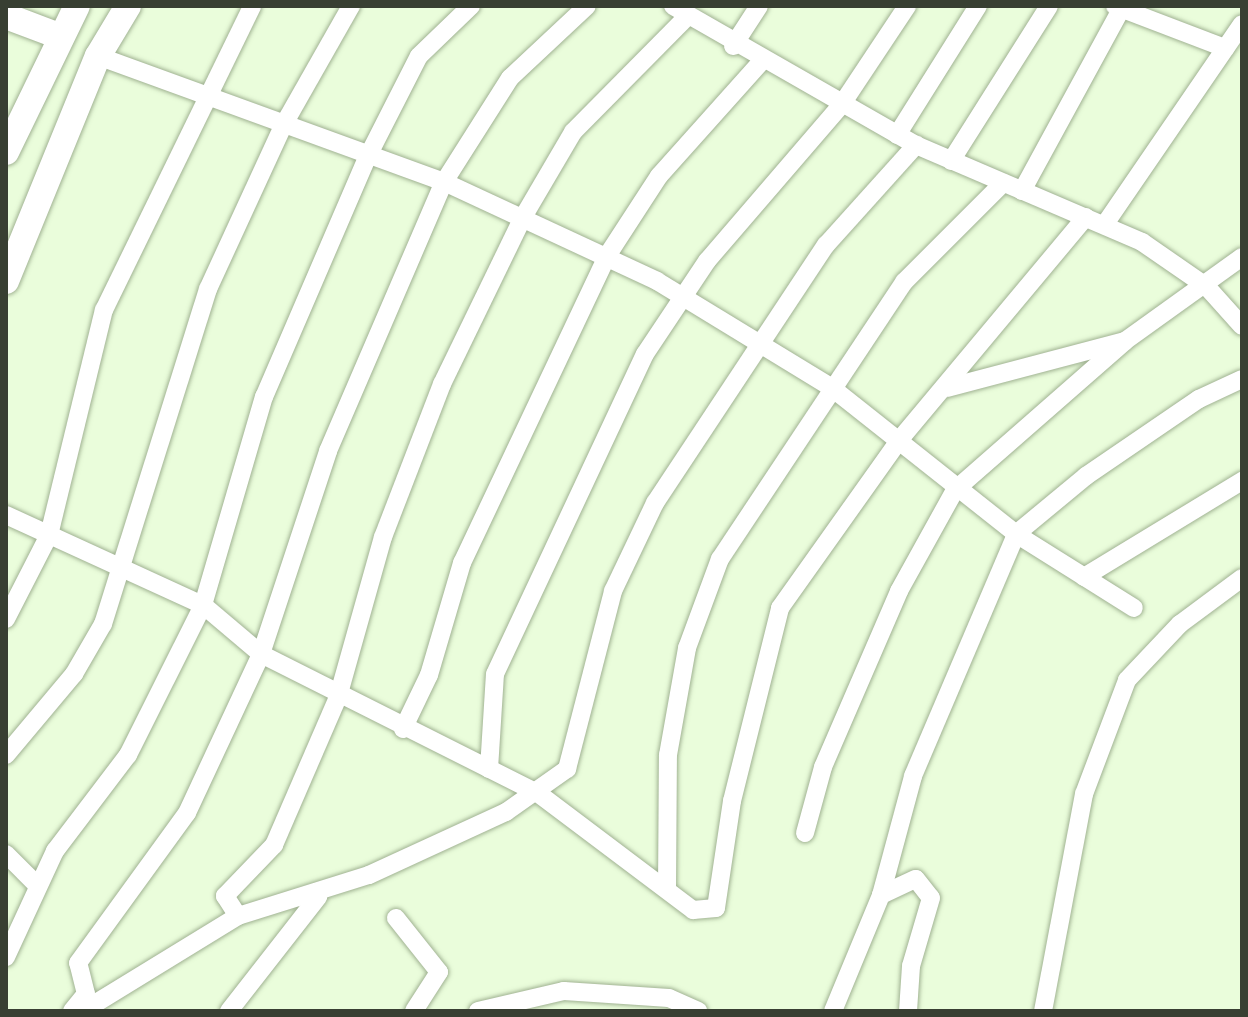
<!DOCTYPE html>
<html>
<head>
<meta charset="utf-8">
<style>
  body { margin:0 }
  #map { position:relative; width:1248px; height:1017px; overflow:hidden; background:#eafddb; font-family:Rubik,sans-serif }
  div>[style] { position:absolute }
  .roads { filter:drop-shadow(0 0 2px #a0b292) drop-shadow(0 0 2px #a0b292) }
  .street>* { height:18px; margin:-9px; padding:0 9px; transform-origin:9px; border-radius:9px; background:#fff }
  .secondary>* { height:26px; margin:-13px; padding:0 13px; transform-origin:13px; border-radius:13px; background:#fff }
  span { translate:-50% -50%; white-space:nowrap; text-align:center; line-height:1.15; -webkit-text-stroke:7px #eafddb; paint-order:stroke }
  .frame { position:absolute; inset:0; border:8px solid #383f32; pointer-events:none }
</style>
</head>
<body>
<div id="map">
  <div class="roads">
    <div class="street">
      <i style="left:673px;top:6px;width:280px;rotate:29.8deg"></i>
      <i style="left:916px;top:145px;width:246px;rotate:23.2deg"></i>
      <i style="left:1142px;top:242px;width:79px;rotate:34.7deg"></i>
      <i style="left:1207px;top:287px;width:52px;rotate:48.1deg"></i>
      <i style="left:1115px;top:6px;width:118px;rotate:20.9deg"></i>
      <i style="left:733px;top:46px;width:48px;rotate:-57deg"></i>
      <i style="left:98px;top:56px;width:368px;rotate:20deg"></i>
      <i style="left:444px;top:182px;width:235px;rotate:24.9deg"></i>
      <i style="left:657px;top:281px;width:205px;rotate:31.4deg"></i>
      <i style="left:832px;top:388px;width:235px;rotate:38.4deg"></i>
      <i style="left:1016px;top:534px;width:139px;rotate:32.1deg"></i>
      <i style="left:897px;top:135px;width:152px;rotate:-57.9deg"></i>
      <i style="left:951px;top:161px;width:183px;rotate:-57.7deg"></i>
      <i style="left:1022px;top:191px;width:211px;rotate:-61.4deg"></i>
      <i style="left:1105px;top:224px;width:242px;rotate:-55.6deg"></i>
      <i style="left:947px;top:388px;width:184px;rotate:-14.8deg"></i>
      <i style="left:1125px;top:341px;width:144px;rotate:-35.7deg"></i>
      <i style="left:6px;top:515px;width:217px;rotate:24.6deg"></i>
      <i style="left:203px;top:605px;width:76px;rotate:40.2deg"></i>
      <i style="left:261px;top:654px;width:311px;rotate:26.7deg"></i>
      <i style="left:539px;top:794px;width:193px;rotate:37deg"></i>
      <i style="left:693px;top:910px;width:23px;rotate:-5deg"></i>
      <i style="left:716px;top:908px;width:108px;rotate:-81.5deg"></i>
      <i style="left:732px;top:801px;width:199px;rotate:-76deg"></i>
      <i style="left:780px;top:608px;width:209px;rotate:-54.6deg"></i>
      <i style="left:901px;top:438px;width:288px;rotate:-50.1deg"></i>
      <i style="left:1084px;top:577px;width:185px;rotate:-31.3deg"></i>
      <i style="left:6px;top:619px;width:94px;rotate:-62.9deg"></i>
      <i style="left:49px;top:535px;width:232px;rotate:-76.3deg"></i>
      <i style="left:104px;top:310px;width:338px;rotate:-64deg"></i>
      <i style="left:403px;top:729px;width:60px;rotate:-64.3deg"></i>
      <i style="left:429px;top:675px;width:117px;rotate:-73.6deg"></i>
      <i style="left:462px;top:563px;width:340px;rotate:-64.7deg"></i>
      <i style="left:607px;top:256px;width:95px;rotate:-57deg"></i>
      <i style="left:659px;top:176px;width:153px;rotate:-48.2deg"></i>
      <i style="left:6px;top:755px;width:106px;rotate:-50deg"></i>
      <i style="left:74px;top:674px;width:58px;rotate:-59.9deg"></i>
      <i style="left:103px;top:624px;width:351px;rotate:-72.6deg"></i>
      <i style="left:208px;top:289px;width:182px;rotate:-65.3deg"></i>
      <i style="left:284px;top:124px;width:136px;rotate:-60.4deg"></i>
      <i style="left:489px;top:769px;width:95px;rotate:-86.4deg"></i>
      <i style="left:495px;top:674px;width:353px;rotate:-64.9deg"></i>
      <i style="left:645px;top:354px;width:112px;rotate:-56.3deg"></i>
      <i style="left:707px;top:261px;width:207px;rotate:-49.3deg"></i>
      <i style="left:842px;top:104px;width:118px;rotate:-56.4deg"></i>
      <i style="left:805px;top:833px;width:68px;rotate:-74.7deg"></i>
      <i style="left:823px;top:767px;width:192px;rotate:-66.6deg"></i>
      <i style="left:899px;top:591px;width:115px;rotate:-61deg"></i>
      <i style="left:955px;top:490px;width:226px;rotate:-41.2deg"></i>
      <i style="left:6px;top:854px;width:45px;rotate:45deg"></i>
      <i style="left:667px;top:889px;width:134px;rotate:-89.6deg"></i>
      <i style="left:668px;top:755px;width:109px;rotate:-79.9deg"></i>
      <i style="left:687px;top:648px;width:95px;rotate:-69.7deg"></i>
      <i style="left:720px;top:559px;width:333px;rotate:-56.4deg"></i>
      <i style="left:904px;top:282px;width:140px;rotate:-45deg"></i>
      <i style="left:881px;top:895px;width:38px;rotate:-25deg"></i>
      <i style="left:916px;top:879px;width:24px;rotate:52deg"></i>
      <i style="left:931px;top:898px;width:71px;rotate:106.4deg"></i>
      <i style="left:911px;top:966px;width:45px;rotate:93.8deg"></i>
      <i style="left:238px;top:916px;width:24px;rotate:-123deg"></i>
      <i style="left:225px;top:896px;width:71px;rotate:-46.1deg"></i>
      <i style="left:274px;top:845px;width:161px;rotate:-66.6deg"></i>
      <i style="left:338px;top:697px;width:166px;rotate:-74.3deg"></i>
      <i style="left:383px;top:537px;width:164px;rotate:-68.9deg"></i>
      <i style="left:442px;top:384px;width:183px;rotate:-64.1deg"></i>
      <i style="left:522px;top:219px;width:101px;rotate:-59.6deg"></i>
      <i style="left:573px;top:132px;width:161px;rotate:-45.3deg"></i>
      <i style="left:396px;top:918px;width:69px;rotate:51.5deg"></i>
      <i style="left:439px;top:972px;width:46px;rotate:122.7deg"></i>
      <i style="left:6px;top:957px;width:117px;rotate:-65.2deg"></i>
      <i style="left:55px;top:851px;width:121px;rotate:-52.8deg"></i>
      <i style="left:128px;top:755px;width:168px;rotate:-63.4deg"></i>
      <i style="left:203px;top:605px;width:217px;rotate:-73.7deg"></i>
      <i style="left:264px;top:397px;width:262px;rotate:-66.7deg"></i>
      <i style="left:368px;top:156px;width:112px;rotate:-63deg"></i>
      <i style="left:419px;top:56px;width:72px;rotate:-43.9deg"></i>
      <i style="left:72px;top:1011px;width:22px;rotate:-51deg"></i>
      <i style="left:86px;top:994px;width:32px;rotate:-104deg"></i>
      <i style="left:78px;top:963px;width:185px;rotate:-54deg"></i>
      <i style="left:187px;top:813px;width:175px;rotate:-65deg"></i>
      <i style="left:261px;top:654px;width:214px;rotate:-71.7deg"></i>
      <i style="left:328px;top:451px;width:293px;rotate:-66.7deg"></i>
      <i style="left:444px;top:182px;width:123px;rotate:-57.6deg"></i>
      <i style="left:510px;top:78px;width:105px;rotate:-43.1deg"></i>
      <i style="left:83px;top:1011px;width:182px;rotate:-31.5deg"></i>
      <i style="left:238px;top:916px;width:137px;rotate:-17.4deg"></i>
      <i style="left:369px;top:875px;width:151px;rotate:-24.7deg"></i>
      <i style="left:506px;top:812px;width:75px;rotate:-35.2deg"></i>
      <i style="left:567px;top:769px;width:184px;rotate:-75.5deg"></i>
      <i style="left:613px;top:591px;width:98px;rotate:-64.5deg"></i>
      <i style="left:655px;top:503px;width:310px;rotate:-56.5deg"></i>
      <i style="left:826px;top:245px;width:135px;rotate:-48deg"></i>
      <i style="left:229px;top:1011px;width:145px;rotate:-52deg"></i>
      <i style="left:478px;top:1011px;width:88px;rotate:-13.1deg"></i>
      <i style="left:564px;top:991px;width:105px;rotate:3.8deg"></i>
      <i style="left:669px;top:998px;width:32px;rotate:24deg"></i>
      <i style="left:833px;top:1011px;width:126px;rotate:-67.5deg"></i>
      <i style="left:881px;top:895px;width:123px;rotate:-74.9deg"></i>
      <i style="left:913px;top:776px;width:263px;rotate:-66.9deg"></i>
      <i style="left:1016px;top:534px;width:91px;rotate:-39.6deg"></i>
      <i style="left:1086px;top:476px;width:137px;rotate:-34.3deg"></i>
      <i style="left:1199px;top:399px;width:47px;rotate:-24.9deg"></i>
      <i style="left:1043px;top:1011px;width:221px;rotate:-79.3deg"></i>
      <i style="left:1084px;top:794px;width:122px;rotate:-69.3deg"></i>
      <i style="left:1127px;top:680px;width:77px;rotate:-46.6deg"></i>
      <i style="left:1180px;top:624px;width:77px;rotate:-36.6deg"></i>
    </div>
    <div class="secondary">
      <i style="left:6px;top:16px;width:57px;rotate:20.7deg"></i>
      <i style="left:6px;top:152px;width:162px;rotate:-64.1deg"></i>
      <i style="left:6px;top:281px;width:243px;rotate:-67.8deg"></i>
      <i style="left:98px;top:56px;width:58px;rotate:-59deg"></i>
    </div>
  </div>
  <div class="frame"></div>
</div>
</body>
</html>
